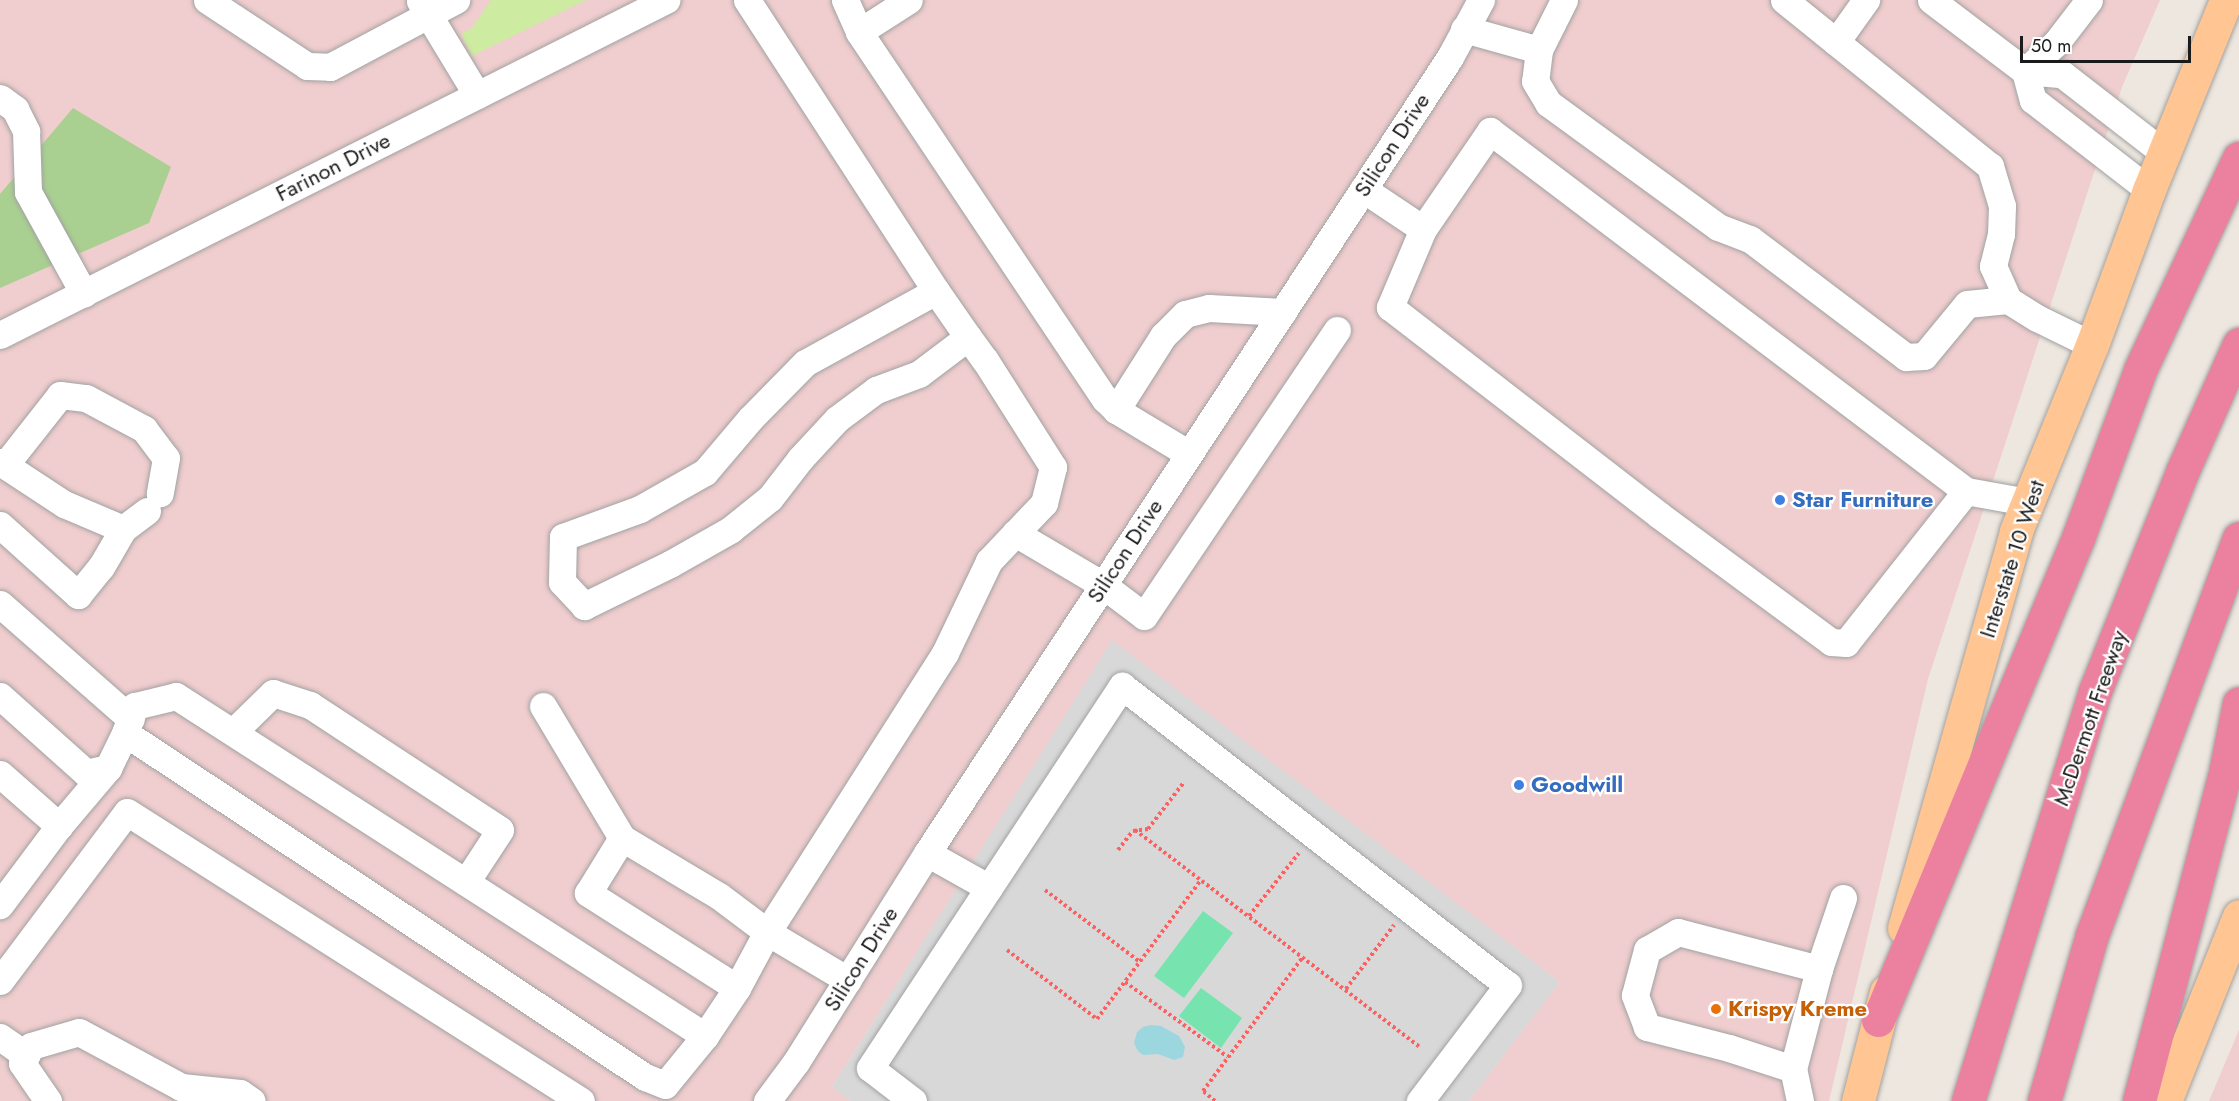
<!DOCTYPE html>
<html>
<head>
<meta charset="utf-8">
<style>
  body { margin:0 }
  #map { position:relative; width:2239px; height:1101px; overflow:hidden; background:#ede7df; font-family:Jost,sans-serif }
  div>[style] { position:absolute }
  .residential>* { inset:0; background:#d9d8d8 }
  .commercial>* { inset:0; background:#f0cdce }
  .grass>* { inset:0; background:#cdeca1 }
  .forest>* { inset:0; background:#a9d091 }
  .pitch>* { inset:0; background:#77e3af }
  .water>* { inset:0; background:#9cd6df }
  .path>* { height:4px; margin-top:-2px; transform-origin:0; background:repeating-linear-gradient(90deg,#ff605f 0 3px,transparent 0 6px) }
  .roads { filter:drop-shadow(0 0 2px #a2a2a2) drop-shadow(0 0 2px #a2a2a2) }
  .minor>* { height:27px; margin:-13.5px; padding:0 13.5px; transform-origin:13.5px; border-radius:13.5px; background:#fff }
  .major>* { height:33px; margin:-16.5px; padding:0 16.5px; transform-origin:16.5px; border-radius:16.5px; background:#ffc693 }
  .highway>* { height:33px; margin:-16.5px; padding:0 16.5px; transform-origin:16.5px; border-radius:16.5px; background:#eb819f }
  .dots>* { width:16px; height:16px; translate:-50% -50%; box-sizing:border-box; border:3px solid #fff; border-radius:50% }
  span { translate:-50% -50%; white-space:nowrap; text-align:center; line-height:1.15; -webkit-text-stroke:4.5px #fff; paint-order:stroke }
  .street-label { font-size:22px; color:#1b1b1b }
  .shop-label { font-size:22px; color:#366cbe; font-weight:700 }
  .left { translate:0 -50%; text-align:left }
  .food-label { font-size:22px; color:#c56008; font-weight:700 }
  .scale { position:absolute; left:2020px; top:36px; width:171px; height:27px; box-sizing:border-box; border:3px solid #1b1b1b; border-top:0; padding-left:8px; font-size:18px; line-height:21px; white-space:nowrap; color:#1b1b1b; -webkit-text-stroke:4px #fff; paint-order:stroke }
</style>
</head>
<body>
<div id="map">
  <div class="residential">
    <i style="clip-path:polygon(1112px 639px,1560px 982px,1469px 1101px,850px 1101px,832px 1087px)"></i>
  </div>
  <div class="commercial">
    <i style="clip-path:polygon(0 0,2160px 0,2122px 87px,1928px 679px,1829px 1101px,1469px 1101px,1560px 982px,1112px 640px,832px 1087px,850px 1101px,0 1101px)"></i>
    <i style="clip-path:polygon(2239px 1030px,2239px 1101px,2209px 1101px)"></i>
  </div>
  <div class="grass">
    <i style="clip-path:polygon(491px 0,586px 0,472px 56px,461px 34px,472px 28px)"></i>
  </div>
  <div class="forest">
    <i style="clip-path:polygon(73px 108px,171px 167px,149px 223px,0 288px,0 194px)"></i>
  </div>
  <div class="pitch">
    <i style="clip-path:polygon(1203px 911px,1233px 933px,1184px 998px,1154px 976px)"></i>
    <i style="clip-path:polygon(1201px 988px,1242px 1018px,1221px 1048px,1179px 1016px)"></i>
  </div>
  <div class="water">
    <i style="clip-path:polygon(1151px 1025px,1161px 1026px,1179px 1036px,1185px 1047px,1183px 1057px,1174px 1060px,1158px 1054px,1143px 1055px,1138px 1051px,1134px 1043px,1137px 1032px,1143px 1027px)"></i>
  </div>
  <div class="path">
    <i style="left:1135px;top:830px;width:357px;rotate:37.3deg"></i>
    <i style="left:1118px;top:850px;width:24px;rotate:-52deg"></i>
    <i style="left:1133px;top:831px;width:15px;rotate:-8deg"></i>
    <i style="left:1148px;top:829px;width:59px;rotate:-52.5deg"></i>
    <i style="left:1045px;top:890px;width:119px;rotate:37.2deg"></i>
    <i style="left:1249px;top:916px;width:80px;rotate:-51.6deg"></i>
    <i style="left:1007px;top:950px;width:113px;rotate:37.5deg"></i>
    <i style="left:1097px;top:1019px;width:174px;rotate:-53.2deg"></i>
    <i style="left:1125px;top:982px;width:127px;rotate:36.1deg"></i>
    <i style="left:1346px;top:989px;width:80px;rotate:-53.1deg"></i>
    <i style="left:1215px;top:1101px;width:16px;rotate:-140deg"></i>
    <i style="left:1203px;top:1091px;width:167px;rotate:-53.3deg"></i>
  </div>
  <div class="roads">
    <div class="minor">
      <i style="left:207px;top:0;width:120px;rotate:33.4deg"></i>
      <i style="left:307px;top:66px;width:23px;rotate:2deg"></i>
      <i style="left:330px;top:67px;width:143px;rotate:-28deg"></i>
      <i style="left:747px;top:0;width:347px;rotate:57deg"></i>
      <i style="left:936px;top:291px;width:149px;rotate:151.2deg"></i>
      <i style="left:805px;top:363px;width:78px;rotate:134.5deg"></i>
      <i style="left:750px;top:419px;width:70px;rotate:130.3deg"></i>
      <i style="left:705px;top:472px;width:75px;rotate:150.4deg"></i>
      <i style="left:640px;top:509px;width:82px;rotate:160deg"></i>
      <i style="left:563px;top:537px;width:45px;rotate:91.3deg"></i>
      <i style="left:562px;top:582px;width:33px;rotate:47deg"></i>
      <i style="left:584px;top:606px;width:96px;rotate:-26deg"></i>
      <i style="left:670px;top:564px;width:69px;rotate:-29.5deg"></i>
      <i style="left:730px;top:530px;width:51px;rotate:-38.7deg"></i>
      <i style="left:770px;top:498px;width:49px;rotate:-52.4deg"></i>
      <i style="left:800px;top:459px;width:54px;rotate:-47.2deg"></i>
      <i style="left:837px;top:419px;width:49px;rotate:-36.6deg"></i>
      <i style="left:876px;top:390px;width:46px;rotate:-20.4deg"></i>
      <i style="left:919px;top:374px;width:61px;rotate:-37.1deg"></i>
      <i style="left:968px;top:337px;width:29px;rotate:54deg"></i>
      <i style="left:985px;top:360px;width:127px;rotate:57.6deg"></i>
      <i style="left:1053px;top:467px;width:37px;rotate:104deg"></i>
      <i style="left:1044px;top:503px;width:80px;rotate:133.5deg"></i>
      <i style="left:989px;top:561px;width:102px;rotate:115.6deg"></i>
      <i style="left:945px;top:653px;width:331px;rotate:122.5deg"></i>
      <i style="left:767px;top:932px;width:94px;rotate:30.7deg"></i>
      <i style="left:845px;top:0;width:35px;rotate:66deg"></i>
      <i style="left:859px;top:32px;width:442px;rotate:56.2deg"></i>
      <i style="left:1105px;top:399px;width:16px;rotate:45deg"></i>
      <i style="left:1116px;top:410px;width:85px;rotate:31.1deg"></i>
      <i style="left:1564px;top:0;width:56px;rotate:116.6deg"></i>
      <i style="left:1539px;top:50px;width:31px;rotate:97deg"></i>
      <i style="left:1535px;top:81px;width:26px;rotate:59deg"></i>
      <i style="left:1548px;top:103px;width:210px;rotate:36.1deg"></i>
      <i style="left:1718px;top:227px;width:34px;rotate:21deg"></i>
      <i style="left:1750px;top:239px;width:196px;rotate:37.1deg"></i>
      <i style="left:1906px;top:357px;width:18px;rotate:-3deg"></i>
      <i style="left:1924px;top:356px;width:67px;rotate:-50.4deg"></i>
      <i style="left:1967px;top:304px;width:41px;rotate:-5.6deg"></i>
      <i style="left:1784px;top:0;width:265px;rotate:38.9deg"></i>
      <i style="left:1990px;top:166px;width:42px;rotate:73.3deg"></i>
      <i style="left:2002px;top:206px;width:28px;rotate:92deg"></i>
      <i style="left:2001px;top:234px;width:33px;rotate:104deg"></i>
      <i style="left:1993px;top:266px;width:37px;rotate:66deg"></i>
      <i style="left:2008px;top:300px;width:34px;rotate:32deg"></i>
      <i style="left:2037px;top:318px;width:61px;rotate:26.1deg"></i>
      <i style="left:1931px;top:0;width:118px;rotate:37.1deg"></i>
      <i style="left:2025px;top:71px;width:37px;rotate:5deg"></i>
      <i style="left:2062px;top:74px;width:130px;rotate:37.8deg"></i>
      <i style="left:420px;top:1px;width:110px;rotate:58.8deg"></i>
      <i style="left:1464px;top:29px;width:78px;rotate:15.6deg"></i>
      <i style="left:859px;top:32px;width:59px;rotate:-32.6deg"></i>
      <i style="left:1836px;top:42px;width:52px;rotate:-54.5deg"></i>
      <i style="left:2025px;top:71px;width:30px;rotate:75deg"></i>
      <i style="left:2033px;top:100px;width:147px;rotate:37.8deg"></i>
      <i style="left:2025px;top:71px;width:42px;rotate:-42.1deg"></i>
      <i style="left:2056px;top:43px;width:54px;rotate:-52.5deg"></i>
      <i style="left:0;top:98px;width:19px;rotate:36deg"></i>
      <i style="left:15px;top:109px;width:25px;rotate:63deg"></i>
      <i style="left:26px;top:131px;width:61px;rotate:88.1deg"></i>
      <i style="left:28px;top:192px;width:116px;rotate:61.2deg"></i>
      <i style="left:1363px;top:189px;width:72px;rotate:33.7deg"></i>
      <i style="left:1423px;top:229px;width:119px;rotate:-55.6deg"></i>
      <i style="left:1490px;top:131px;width:597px;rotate:37.1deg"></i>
      <i style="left:1966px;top:491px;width:62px;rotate:10.2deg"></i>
      <i style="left:1423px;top:229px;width:85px;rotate:112.9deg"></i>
      <i style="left:1390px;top:307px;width:340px;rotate:37.7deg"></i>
      <i style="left:1659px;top:515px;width:214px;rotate:36.4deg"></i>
      <i style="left:1831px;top:642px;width:15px;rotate:4deg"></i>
      <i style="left:1846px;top:643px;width:194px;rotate:-51.7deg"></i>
      <i style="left:936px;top:291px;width:56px;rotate:55.2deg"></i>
      <i style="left:0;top:335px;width:746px;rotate:-26.7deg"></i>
      <i style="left:1116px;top:410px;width:88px;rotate:-57.6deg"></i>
      <i style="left:1163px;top:336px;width:31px;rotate:-45deg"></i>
      <i style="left:1185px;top:314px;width:25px;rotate:-14deg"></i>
      <i style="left:1209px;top:308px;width:74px;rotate:3.1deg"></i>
      <i style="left:0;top:462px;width:77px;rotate:33.3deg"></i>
      <i style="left:64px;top:504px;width:64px;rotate:23deg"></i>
      <i style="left:123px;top:529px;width:30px;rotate:-37deg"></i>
      <i style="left:5px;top:465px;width:89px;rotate:-51.8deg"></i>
      <i style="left:60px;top:395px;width:26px;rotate:7deg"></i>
      <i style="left:86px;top:398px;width:66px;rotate:28.1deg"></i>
      <i style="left:144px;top:429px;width:36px;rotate:53deg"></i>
      <i style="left:166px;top:458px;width:36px;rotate:100deg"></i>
      <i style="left:0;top:525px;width:105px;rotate:41.9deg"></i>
      <i style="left:78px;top:595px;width:36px;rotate:-51deg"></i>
      <i style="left:101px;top:567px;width:44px;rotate:-59.9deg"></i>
      <i style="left:1015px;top:533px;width:102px;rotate:30.6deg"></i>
      <i style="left:1103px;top:585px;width:51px;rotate:37.1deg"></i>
      <i style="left:1144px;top:616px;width:345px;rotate:-56deg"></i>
      <i style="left:0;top:604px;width:174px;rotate:41.3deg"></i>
      <i style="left:0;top:696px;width:115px;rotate:41.8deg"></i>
      <i style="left:86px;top:773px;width:23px;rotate:-13deg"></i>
      <i style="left:108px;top:768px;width:39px;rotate:-64deg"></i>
      <i style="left:543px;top:706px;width:154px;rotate:59.1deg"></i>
      <i style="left:233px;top:732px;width:56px;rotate:-44.3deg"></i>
      <i style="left:273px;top:693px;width:39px;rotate:18deg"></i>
      <i style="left:310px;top:705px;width:227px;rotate:33.3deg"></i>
      <i style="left:500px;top:830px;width:62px;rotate:123.2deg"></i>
      <i style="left:0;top:774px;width:79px;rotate:41.4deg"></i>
      <i style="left:59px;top:826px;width:99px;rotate:126.8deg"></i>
      <i style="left:59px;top:826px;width:76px;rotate:-49.8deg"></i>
      <i style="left:927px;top:853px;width:71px;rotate:29.4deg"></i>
      <i style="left:0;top:981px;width:211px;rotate:-53.1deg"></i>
      <i style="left:127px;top:812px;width:538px;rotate:32.48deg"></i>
      <i style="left:705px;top:1036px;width:63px;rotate:129.2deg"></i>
      <i style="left:665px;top:1085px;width:22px;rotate:-158deg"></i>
      <i style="left:645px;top:1077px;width:623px;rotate:-146.51deg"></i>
      <i style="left:125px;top:733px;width:29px;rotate:-70deg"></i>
      <i style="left:135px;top:706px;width:42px;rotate:-13.7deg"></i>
      <i style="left:176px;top:696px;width:629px;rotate:32.73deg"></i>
      <i style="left:705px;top:1036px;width:58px;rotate:-56.3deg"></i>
      <i style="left:737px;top:988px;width:177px;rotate:-147.5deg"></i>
      <i style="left:588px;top:893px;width:65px;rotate:-58.3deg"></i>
      <i style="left:622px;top:838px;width:113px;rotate:30.9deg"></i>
      <i style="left:719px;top:896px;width:60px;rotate:36.9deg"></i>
      <i style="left:767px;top:932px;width:64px;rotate:118.2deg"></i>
      <i style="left:0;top:1037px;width:32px;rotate:35deg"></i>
      <i style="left:1793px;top:1069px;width:67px;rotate:-161.8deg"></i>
      <i style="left:1729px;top:1048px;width:85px;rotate:-165.6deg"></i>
      <i style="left:1647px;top:1027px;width:34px;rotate:-111deg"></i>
      <i style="left:1635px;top:995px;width:47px;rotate:-75.1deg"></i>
      <i style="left:1647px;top:950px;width:36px;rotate:-30deg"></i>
      <i style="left:1678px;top:932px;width:146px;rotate:14.7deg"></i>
      <i style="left:1819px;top:969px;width:75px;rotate:-71.3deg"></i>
      <i style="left:48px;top:1101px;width:46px;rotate:-124.4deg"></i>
      <i style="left:22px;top:1063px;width:19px;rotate:-62deg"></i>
      <i style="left:31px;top:1046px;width:50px;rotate:-16.3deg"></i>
      <i style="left:79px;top:1032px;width:116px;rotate:28.3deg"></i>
      <i style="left:181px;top:1087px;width:59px;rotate:5.8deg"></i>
      <i style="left:240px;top:1093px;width:14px;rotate:34deg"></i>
      <i style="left:767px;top:1101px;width:49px;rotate:-53.4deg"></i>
      <i style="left:796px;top:1062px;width:247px;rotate:-57.9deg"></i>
      <i style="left:927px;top:853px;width:952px;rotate:-56.69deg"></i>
      <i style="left:1450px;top:57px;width:65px;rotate:-61.5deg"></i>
      <i style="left:913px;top:1101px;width:54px;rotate:-142.5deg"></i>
      <i style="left:870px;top:1068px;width:458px;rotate:-56.6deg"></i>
      <i style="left:1122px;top:686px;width:488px;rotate:37.8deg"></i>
      <i style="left:1508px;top:985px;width:146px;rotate:127.2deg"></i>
      <i style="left:1800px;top:1101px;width:33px;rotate:-102deg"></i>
      <i style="left:1793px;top:1069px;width:103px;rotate:-75.4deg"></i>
    </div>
    <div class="major">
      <i style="left:1904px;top:928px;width:412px;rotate:-74.2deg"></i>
      <i style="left:2016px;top:531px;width:201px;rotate:-67.8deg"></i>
      <i style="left:2092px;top:345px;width:165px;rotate:-69.8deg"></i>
      <i style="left:2149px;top:190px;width:205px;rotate:-67.9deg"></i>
      <i style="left:1858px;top:1101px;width:113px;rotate:-75.6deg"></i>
      <i style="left:2165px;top:1101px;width:199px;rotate:-68.2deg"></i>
    </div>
    <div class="highway">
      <i style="left:1878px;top:1020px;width:522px;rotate:-67.46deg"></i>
      <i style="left:2078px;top:538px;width:179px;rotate:-69.7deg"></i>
      <i style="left:2140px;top:370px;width:234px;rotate:-65deg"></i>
      <i style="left:1968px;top:1101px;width:429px;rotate:-72.8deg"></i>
      <i style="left:2095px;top:691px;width:236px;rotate:-68.3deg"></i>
      <i style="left:2182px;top:472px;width:140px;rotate:-66deg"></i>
      <i style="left:2044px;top:1101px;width:173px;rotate:-73.9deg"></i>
      <i style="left:2092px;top:935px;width:423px;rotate:-69.7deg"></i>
      <i style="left:2139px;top:1101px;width:334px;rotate:-75.3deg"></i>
      <i style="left:2224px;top:778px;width:76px;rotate:-78.7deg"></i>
    </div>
  </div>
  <div class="dots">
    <i style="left:1780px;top:500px;background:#3f7fe0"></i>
    <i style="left:1519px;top:785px;background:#3f7fe0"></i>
    <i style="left:1716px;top:1009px;background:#e8710a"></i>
  </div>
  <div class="street-label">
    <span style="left:1392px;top:145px;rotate:-57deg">Silicon Drive</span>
    <span style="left:333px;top:167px;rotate:-27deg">Farinon Drive</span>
    <span style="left:1125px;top:551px;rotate:-57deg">Silicon Drive</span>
    <span style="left:2012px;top:559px;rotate:-72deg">Interstate 10 West</span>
    <span style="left:2090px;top:718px;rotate:-71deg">McDermott Freeway</span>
    <span style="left:861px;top:959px;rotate:-58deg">Silicon Drive</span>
  </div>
  <div class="shop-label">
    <span class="left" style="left:1792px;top:500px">Star Furniture</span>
    <span class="left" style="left:1531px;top:785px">Goodwill</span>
  </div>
  <div class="food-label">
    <span class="left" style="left:1728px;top:1009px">Krispy Kreme</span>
  </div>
  <div class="scale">50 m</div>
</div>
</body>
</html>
